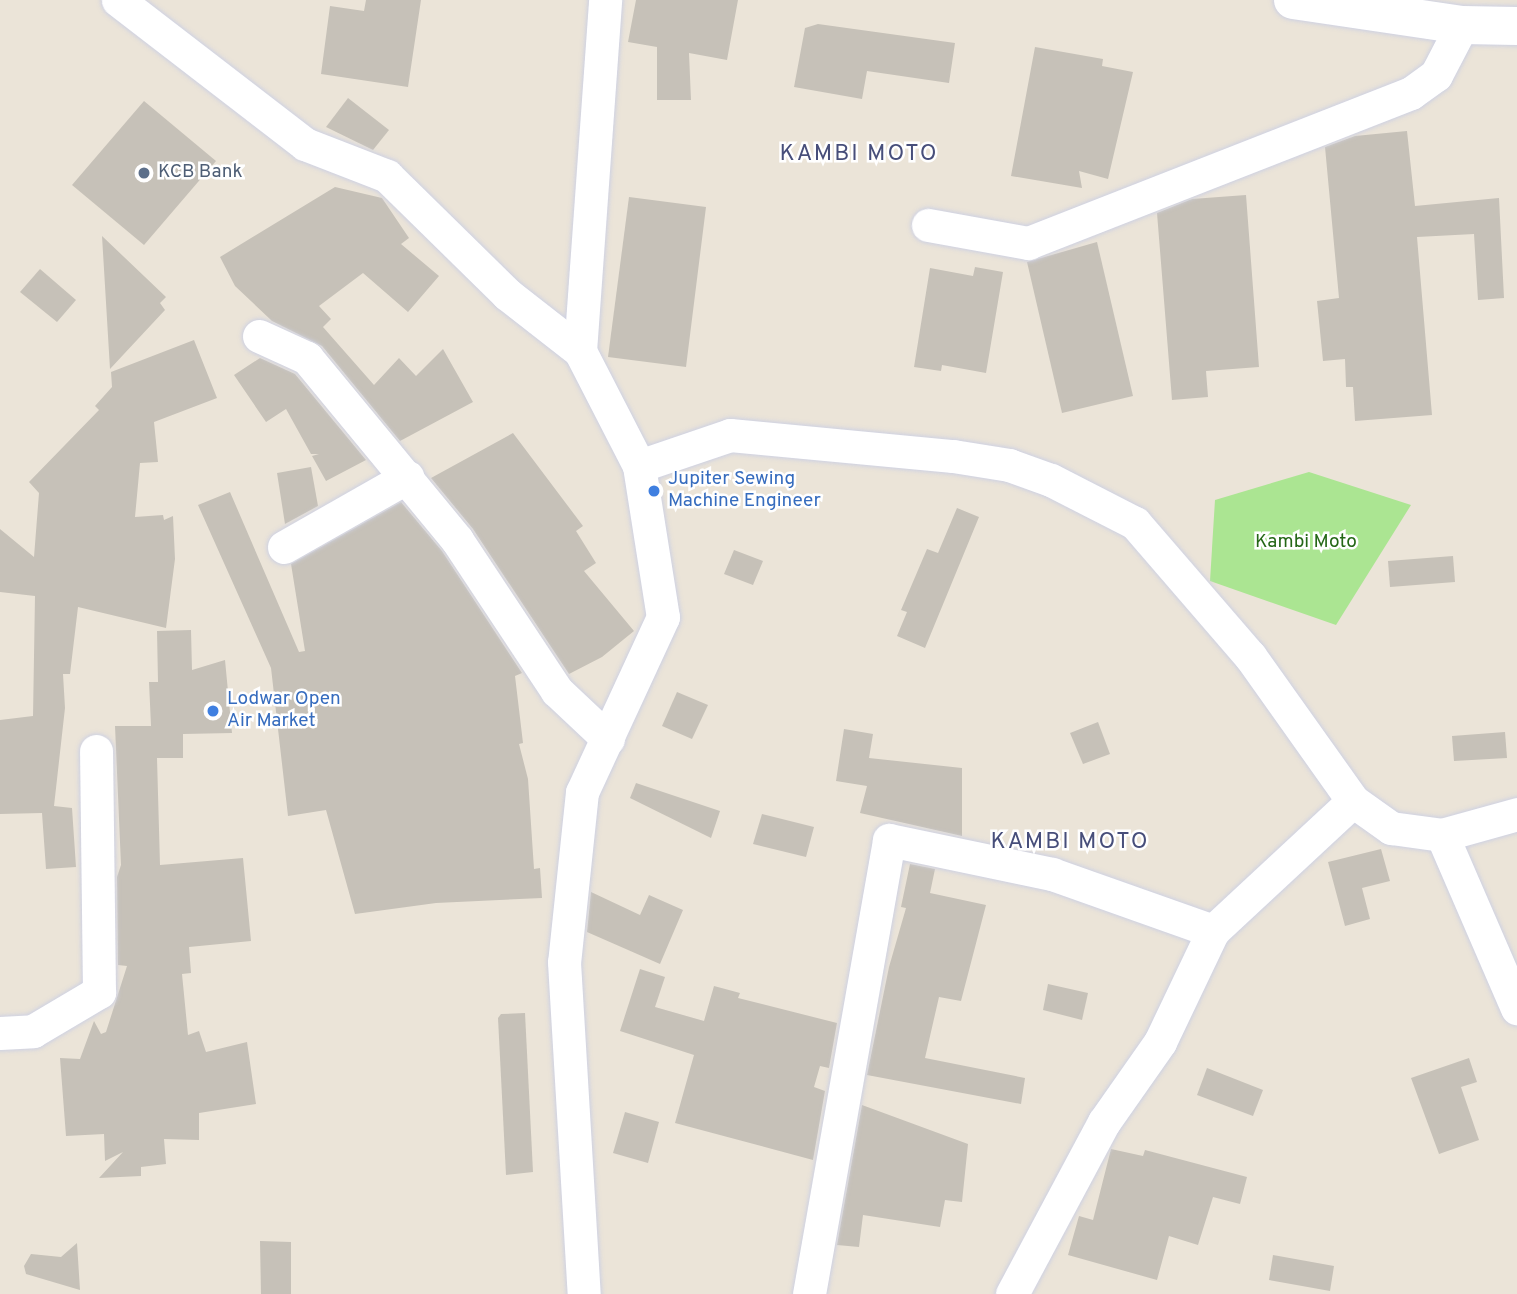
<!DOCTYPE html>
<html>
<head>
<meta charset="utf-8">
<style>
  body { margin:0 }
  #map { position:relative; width:1517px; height:1294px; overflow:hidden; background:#ebe4d8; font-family:Overpass,sans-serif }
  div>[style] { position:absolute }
  .green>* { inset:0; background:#abe592 }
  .building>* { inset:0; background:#c6c1b8 }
  .roads { filter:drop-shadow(0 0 2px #ced1e2) drop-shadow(0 0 2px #ced1e2) }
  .street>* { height:33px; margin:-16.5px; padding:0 16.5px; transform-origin:16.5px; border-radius:16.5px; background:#fff }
  .secondary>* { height:38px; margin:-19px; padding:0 19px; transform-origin:19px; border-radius:19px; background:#fff }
  .dots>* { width:19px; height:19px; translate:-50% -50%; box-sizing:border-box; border:4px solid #fff; border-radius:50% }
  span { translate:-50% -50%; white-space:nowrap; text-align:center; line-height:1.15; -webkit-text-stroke:5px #fff; paint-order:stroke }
  .service-label { font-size:19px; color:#4e5e75 }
  .left { translate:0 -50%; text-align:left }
  .shop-label { font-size:19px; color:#366cbe }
  .park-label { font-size:19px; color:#246716 }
  .quarter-label { font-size:23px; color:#474e7a; letter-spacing:2px }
</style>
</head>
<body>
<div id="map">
  <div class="green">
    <i style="clip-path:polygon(1309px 472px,1411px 505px,1336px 625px,1210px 581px,1215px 500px)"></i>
  </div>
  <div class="building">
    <i style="clip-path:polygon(366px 0,421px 0,408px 87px,321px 74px,330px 6px,364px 11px)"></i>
    <i style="clip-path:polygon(636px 0,738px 0,727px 60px,689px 53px,691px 100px,657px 100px,657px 47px,628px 42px)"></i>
    <i style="clip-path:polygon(818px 24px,955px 43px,949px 83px,867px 71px,862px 99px,794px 87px,805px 28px)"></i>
    <i style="clip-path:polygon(1035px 47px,1103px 59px,1102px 66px,1133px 72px,1108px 179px,1079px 171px,1082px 188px,1011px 176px)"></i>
    <i style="clip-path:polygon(348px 98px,389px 130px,373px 150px,326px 127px)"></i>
    <i style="clip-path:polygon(144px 101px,216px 161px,144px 245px,72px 185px)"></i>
    <i style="clip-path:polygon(1407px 131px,1415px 206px,1499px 198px,1504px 298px,1478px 300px,1474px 234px,1417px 237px,1432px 415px,1355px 421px,1353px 387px,1346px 387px,1345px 359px,1323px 361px,1317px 301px,1339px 298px,1325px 147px,1355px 136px)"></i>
    <i style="clip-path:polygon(335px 187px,382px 198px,409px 238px,401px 244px,439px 276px,408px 312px,363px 273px,319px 306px,331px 319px,323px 327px,374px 385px,399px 358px,416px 376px,443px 349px,473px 402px,400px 441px,322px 346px,272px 321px,235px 286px,220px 257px)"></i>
    <i style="clip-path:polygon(1246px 195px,1259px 367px,1206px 371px,1208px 397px,1172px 400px,1157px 213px,1192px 199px)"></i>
    <i style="clip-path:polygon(629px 197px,706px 207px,686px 367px,608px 357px)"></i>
    <i style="clip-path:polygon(102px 236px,166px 297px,160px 303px,165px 310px,110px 369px)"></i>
    <i style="clip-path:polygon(1097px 242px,1133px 396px,1062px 413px,1027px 262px)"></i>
    <i style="clip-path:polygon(975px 267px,1003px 272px,986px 373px,942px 365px,941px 371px,914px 367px,930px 268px,973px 276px)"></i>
    <i style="clip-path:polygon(40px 269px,76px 300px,57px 322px,20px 292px)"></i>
    <i style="clip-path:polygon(194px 340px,217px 398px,154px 422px,158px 462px,140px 463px,135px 517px,163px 515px,164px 520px,173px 516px,175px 559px,166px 628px,78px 607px,70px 674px,63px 674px,65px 708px,54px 806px,72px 808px,76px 867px,46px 869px,42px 813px,0 814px,0 720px,33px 716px,35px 596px,0 592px,0 529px,34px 557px,39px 493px,29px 482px,99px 410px,95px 406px,112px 387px,111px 372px)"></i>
    <i style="clip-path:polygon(260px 358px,295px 374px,366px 460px,326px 481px,312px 456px,319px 454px,311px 454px,286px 409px,266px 422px,234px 375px)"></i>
    <i style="clip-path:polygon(513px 433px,583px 526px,576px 531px,596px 563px,584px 571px,634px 631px,602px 657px,569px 674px,473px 529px,431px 478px)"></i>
    <i style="clip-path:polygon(311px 467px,318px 506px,285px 524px,277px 473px)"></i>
    <i style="clip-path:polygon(230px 492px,299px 652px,305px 651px,291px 564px,401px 502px,442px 551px,522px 673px,515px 676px,523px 743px,519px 744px,528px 779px,534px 869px,540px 868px,542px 898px,436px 903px,355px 914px,326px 810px,288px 816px,271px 668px,198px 505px)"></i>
    <i style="clip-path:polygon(957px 508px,979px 517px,925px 648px,897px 636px,907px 612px,901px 610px,927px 549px,938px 553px)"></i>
    <i style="clip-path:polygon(734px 550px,763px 561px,753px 585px,724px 574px)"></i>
    <i style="clip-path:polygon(1453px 556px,1455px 582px,1390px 587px,1388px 561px)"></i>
    <i style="clip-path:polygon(191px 630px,192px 670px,225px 660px,232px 733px,183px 734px,183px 758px,157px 758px,160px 865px,243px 858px,251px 941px,189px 947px,191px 973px,182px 974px,188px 1035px,199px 1031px,206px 1052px,247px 1042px,256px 1104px,199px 1113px,199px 1140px,164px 1139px,166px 1164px,141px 1167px,141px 1176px,99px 1178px,123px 1152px,105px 1161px,104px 1134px,66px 1136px,60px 1058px,80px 1059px,94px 1021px,101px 1034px,106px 1032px,127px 966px,118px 965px,117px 877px,121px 865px,115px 726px,151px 726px,149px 682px,158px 682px,157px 631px)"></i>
    <i style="clip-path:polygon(677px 692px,708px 705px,692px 739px,662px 726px)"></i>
    <i style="clip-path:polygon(1098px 722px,1110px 754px,1083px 764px,1070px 733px)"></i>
    <i style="clip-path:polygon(844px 729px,873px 734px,869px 758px,962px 768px,962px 836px,860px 813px,867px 786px,836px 781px)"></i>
    <i style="clip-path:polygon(1505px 732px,1507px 758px,1454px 761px,1452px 736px)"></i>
    <i style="clip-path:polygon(636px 783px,720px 811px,711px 838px,630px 798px)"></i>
    <i style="clip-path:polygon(762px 814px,814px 827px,806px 857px,753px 844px)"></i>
    <i style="clip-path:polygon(1381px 849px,1390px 881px,1362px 888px,1370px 919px,1345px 926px,1328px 862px)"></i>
    <i style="clip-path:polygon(910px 864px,935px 869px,930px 893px,986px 905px,961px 1001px,939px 997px,925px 1058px,1025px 1078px,1021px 1104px,867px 1075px,889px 967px,906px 908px,901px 907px)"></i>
    <i style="clip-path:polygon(591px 892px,640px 915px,649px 895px,683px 910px,660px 964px,587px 932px)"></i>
    <i style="clip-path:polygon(640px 969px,665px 977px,655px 1007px,704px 1021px,714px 986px,740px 993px,738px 998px,837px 1023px,829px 1068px,820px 1066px,814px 1087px,825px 1091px,813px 1160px,675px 1123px,694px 1055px,620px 1031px)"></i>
    <i style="clip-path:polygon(1048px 984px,1088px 993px,1082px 1020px,1043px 1010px)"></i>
    <i style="clip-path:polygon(525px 1013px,533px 1172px,506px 1175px,498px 1018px,501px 1014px)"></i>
    <i style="clip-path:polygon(1469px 1058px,1477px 1082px,1461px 1087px,1479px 1140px,1439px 1154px,1411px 1078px)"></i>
    <i style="clip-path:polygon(1207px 1068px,1263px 1090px,1253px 1116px,1197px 1095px)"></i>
    <i style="clip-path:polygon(862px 1105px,968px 1144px,962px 1202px,945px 1200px,940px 1227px,863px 1215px,859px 1247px,837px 1245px)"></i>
    <i style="clip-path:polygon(625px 1112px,659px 1122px,648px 1163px,613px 1153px)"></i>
    <i style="clip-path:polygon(1111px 1149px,1143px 1156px,1145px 1150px,1247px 1177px,1240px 1204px,1213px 1197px,1198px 1245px,1169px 1236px,1157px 1280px,1068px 1255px,1079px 1216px,1093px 1220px)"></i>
    <i style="clip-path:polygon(260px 1241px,291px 1242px,291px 1294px,261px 1294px)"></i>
    <i style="clip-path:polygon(77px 1243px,80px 1290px,26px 1274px,24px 1266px,31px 1254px,61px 1257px)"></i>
    <i style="clip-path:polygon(1273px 1255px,1334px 1266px,1330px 1291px,1269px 1280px)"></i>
  </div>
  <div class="roads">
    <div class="street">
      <i style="left:118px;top:0;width:236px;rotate:37.6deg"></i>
      <i style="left:305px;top:144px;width:88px;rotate:21.3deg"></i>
      <i style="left:387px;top:176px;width:168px;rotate:44.5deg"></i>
      <i style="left:507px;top:294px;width:93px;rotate:38deg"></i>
      <i style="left:580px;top:351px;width:129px;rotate:62.8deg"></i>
      <i style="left:639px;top:466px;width:153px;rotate:81deg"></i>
      <i style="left:663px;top:617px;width:193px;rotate:114.8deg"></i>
      <i style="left:582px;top:792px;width:171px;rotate:96deg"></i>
      <i style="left:564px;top:962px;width:333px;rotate:86.6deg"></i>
      <i style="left:928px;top:225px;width:102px;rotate:10.2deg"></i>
      <i style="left:1028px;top:243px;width:411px;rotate:-21.4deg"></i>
      <i style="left:1411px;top:93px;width:31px;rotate:-36deg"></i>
      <i style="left:1436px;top:75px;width:56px;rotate:-62.5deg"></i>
      <i style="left:259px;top:336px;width:53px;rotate:24.6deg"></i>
      <i style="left:307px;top:358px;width:236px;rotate:50.5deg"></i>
      <i style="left:457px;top:540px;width:181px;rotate:56.5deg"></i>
      <i style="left:557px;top:691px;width:70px;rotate:43.3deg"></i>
      <i style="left:580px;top:351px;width:352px;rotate:-85.9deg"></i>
      <i style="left:639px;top:466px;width:96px;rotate:-18.8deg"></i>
      <i style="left:730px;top:435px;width:224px;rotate:5.4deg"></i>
      <i style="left:953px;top:456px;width:57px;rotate:9.1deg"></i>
      <i style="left:1009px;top:465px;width:45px;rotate:19.7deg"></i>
      <i style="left:1051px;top:480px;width:94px;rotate:27.1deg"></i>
      <i style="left:1135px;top:523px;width:176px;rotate:49.2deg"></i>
      <i style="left:1250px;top:656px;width:178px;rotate:54.6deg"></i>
      <i style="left:1353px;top:801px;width:47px;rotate:35.4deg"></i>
      <i style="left:1391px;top:828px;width:51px;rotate:7.8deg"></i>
      <i style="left:1442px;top:835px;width:189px;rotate:66.6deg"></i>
      <i style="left:284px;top:547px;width:142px;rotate:-29.6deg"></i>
      <i style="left:1442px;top:835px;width:78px;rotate:-15.6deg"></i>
      <i style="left:0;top:1033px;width:33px;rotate:-3deg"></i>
      <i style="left:33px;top:1031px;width:77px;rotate:-30.6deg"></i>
      <i style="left:99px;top:992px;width:241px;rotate:-90.7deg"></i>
      <i style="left:809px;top:1294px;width:461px;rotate:-80deg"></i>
      <i style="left:889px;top:840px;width:167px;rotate:11.8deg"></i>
      <i style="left:1052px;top:874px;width:171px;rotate:19.5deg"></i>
      <i style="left:1012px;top:1294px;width:195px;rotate:-61.9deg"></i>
      <i style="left:1104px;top:1122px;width:98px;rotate:-55deg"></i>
      <i style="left:1160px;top:1042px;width:123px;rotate:-64.5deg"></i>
      <i style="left:1213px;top:931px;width:191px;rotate:-42.9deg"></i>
    </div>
    <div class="secondary">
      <i style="left:1293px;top:0;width:171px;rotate:8.4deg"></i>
      <i style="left:1462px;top:25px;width:55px;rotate:1deg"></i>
    </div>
  </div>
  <div class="dots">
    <i style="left:144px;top:173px;background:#5c6f8a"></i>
    <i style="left:654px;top:491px;background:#3f7fe0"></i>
    <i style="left:213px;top:711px;background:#3f7fe0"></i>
  </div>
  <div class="service-label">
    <span class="left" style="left:158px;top:173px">KCB Bank</span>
  </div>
  <div class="shop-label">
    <span class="left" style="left:668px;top:491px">Jupiter Sewing<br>Machine Engineer</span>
    <span class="left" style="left:227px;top:711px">Lodwar Open<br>Air Market</span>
  </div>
  <div class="park-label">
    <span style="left:1306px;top:543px">Kambi Moto</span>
  </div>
  <div class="quarter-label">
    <span style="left:859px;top:155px">KAMBI MOTO</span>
    <span style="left:1070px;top:843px">KAMBI MOTO</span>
  </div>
</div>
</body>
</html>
